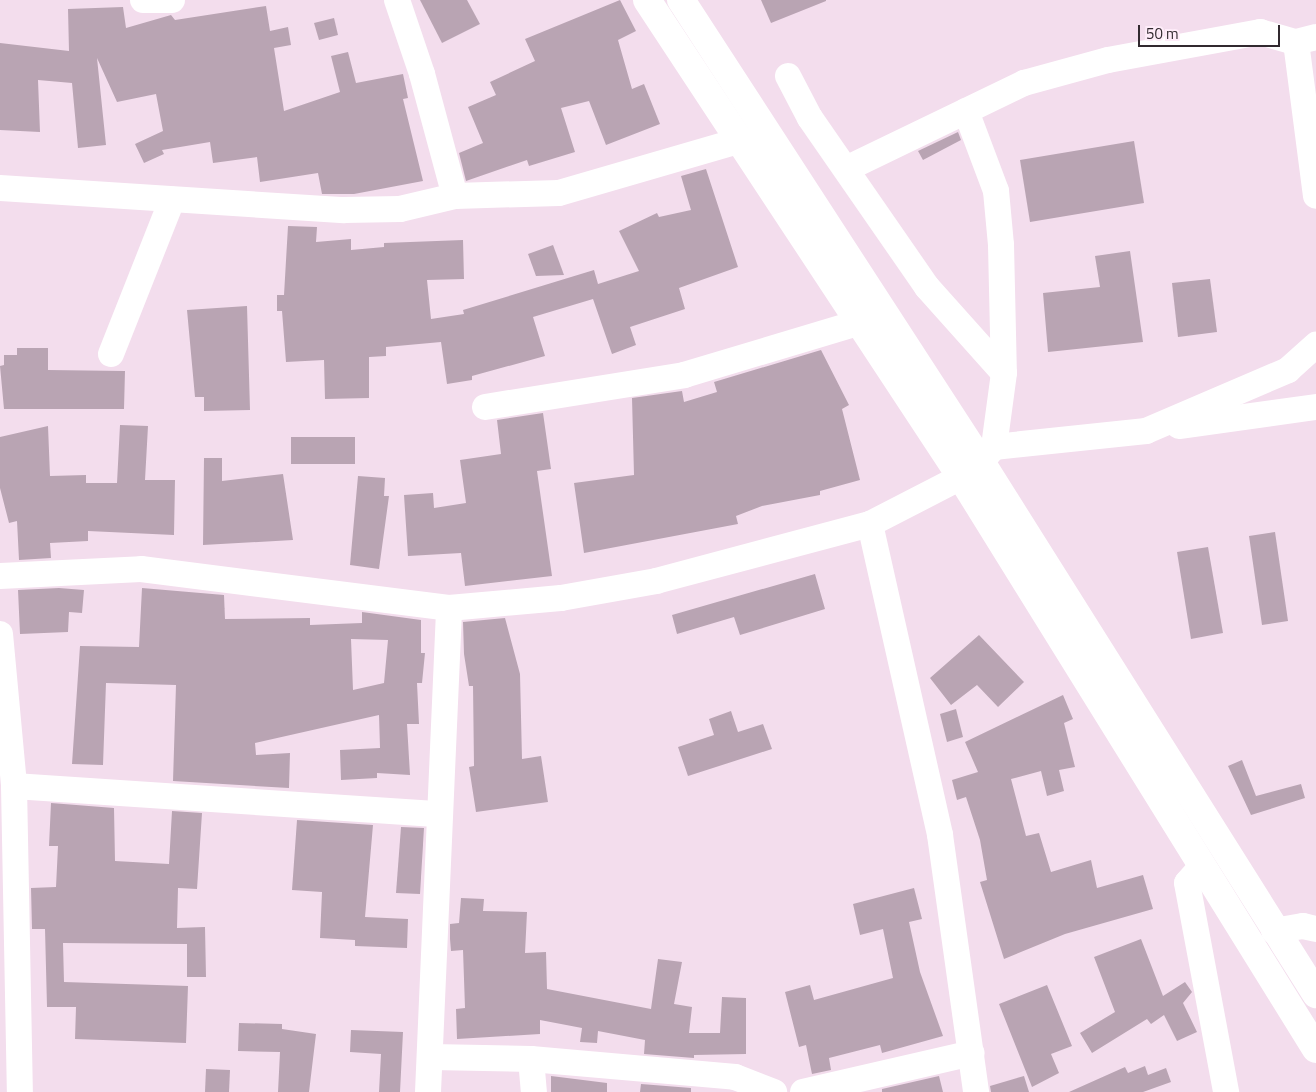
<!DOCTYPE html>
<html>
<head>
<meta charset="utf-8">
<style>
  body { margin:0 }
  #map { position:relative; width:1316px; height:1092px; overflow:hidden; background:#f3dded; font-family:"Titillium Web",sans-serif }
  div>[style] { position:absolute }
  .building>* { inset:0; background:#b9a4b3 }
  .minor>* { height:26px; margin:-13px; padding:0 13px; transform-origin:13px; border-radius:13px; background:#fff }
  .major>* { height:28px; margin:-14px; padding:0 14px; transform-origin:14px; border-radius:14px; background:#fff }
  span { translate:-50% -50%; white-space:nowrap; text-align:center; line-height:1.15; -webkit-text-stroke:4px #feecf9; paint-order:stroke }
  .scale { position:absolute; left:1138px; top:25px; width:142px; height:22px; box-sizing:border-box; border:2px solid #31292f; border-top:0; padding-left:6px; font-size:15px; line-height:18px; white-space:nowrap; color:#31292f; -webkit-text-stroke:4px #feecf9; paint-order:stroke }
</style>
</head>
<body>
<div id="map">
  <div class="building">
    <i style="clip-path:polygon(420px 0,467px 0,480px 24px,442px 43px)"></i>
    <i style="clip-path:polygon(620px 0,636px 31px,618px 40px,632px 89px,644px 84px,660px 124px,606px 145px,589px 101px,561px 108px,575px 152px,529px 166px,527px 160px,466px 181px,459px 153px,483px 143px,468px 107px,496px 95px,490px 82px,535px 61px,525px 39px)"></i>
    <i style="clip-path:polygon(761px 0,826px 0,826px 1px,771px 23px)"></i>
    <i style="clip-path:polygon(266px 6px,270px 31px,288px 27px,291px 45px,274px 48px,284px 111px,340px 92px,331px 56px,348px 52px,356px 83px,403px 74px,408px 98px,403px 99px,423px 181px,354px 194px,322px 194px,318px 173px,260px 182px,257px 157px,213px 163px,210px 142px,162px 150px,164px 154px,144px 163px,135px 144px,163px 131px,156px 94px,117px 102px,97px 58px,106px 145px,78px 148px,72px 83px,38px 80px,40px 132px,0 130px,0 43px,69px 51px,68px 9px,123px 7px,126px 28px,171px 15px,175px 20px)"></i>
    <i style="clip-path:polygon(334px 18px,338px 35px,319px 40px,314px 23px)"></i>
    <i style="clip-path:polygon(958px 132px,961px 140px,923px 160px,918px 151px)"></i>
    <i style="clip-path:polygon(1134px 141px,1144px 203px,1030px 222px,1020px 160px)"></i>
    <i style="clip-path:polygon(706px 169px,738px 267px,679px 288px,685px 309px,630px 327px,636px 345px,612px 354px,593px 299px,533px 317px,545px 356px,472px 376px,472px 380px,447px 384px,441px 342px,386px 347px,386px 356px,369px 357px,369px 398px,325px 399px,324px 360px,286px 362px,282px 311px,277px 311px,277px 295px,284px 295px,288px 226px,317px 227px,316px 242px,351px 239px,351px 250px,384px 247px,384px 243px,463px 240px,464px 279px,427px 280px,431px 319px,464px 314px,463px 310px,594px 270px,598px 284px,639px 271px,619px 231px,657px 213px,659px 217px,691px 210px,681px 176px)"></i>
    <i style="clip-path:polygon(553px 245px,564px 275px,536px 276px,528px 254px)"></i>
    <i style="clip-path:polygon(1130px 251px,1143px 342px,1048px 352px,1043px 293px,1100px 287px,1095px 256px)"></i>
    <i style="clip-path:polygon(1210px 279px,1217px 332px,1178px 337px,1172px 283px)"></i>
    <i style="clip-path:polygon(247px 306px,250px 410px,204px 411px,204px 397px,195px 397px,187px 310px)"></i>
    <i style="clip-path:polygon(17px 348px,48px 348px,48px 370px,125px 371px,124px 409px,4px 409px,0 366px,4px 365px,4px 355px,17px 355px)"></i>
    <i style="clip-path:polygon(821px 350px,849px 405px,842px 409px,860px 480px,820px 491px,820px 495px,762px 506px,736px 516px,738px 524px,584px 553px,574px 483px,634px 475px,632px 398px,682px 391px,684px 402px,717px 392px,714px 382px)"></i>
    <i style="clip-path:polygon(543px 413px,551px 469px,537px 471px,552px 576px,465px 586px,461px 553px,408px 556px,404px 495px,433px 493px,434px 508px,466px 503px,460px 460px,501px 454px,497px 420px)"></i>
    <i style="clip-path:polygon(120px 425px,148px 426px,145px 480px,175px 480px,174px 535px,88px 531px,88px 541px,50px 543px,51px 558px,19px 560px,17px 521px,9px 523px,0 488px,0 437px,48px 426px,50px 476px,86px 475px,86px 483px,117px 483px)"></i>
    <i style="clip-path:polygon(291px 437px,355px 437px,355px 464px,291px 464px)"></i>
    <i style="clip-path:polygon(204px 458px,222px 458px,222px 481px,283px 474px,293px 540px,203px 545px)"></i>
    <i style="clip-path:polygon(358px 476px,385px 478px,384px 496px,389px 496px,379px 569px,350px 565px)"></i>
    <i style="clip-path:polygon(1275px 532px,1288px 621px,1262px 625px,1249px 536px)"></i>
    <i style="clip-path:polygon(1208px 547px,1223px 633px,1191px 639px,1177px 552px)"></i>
    <i style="clip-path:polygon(815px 574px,825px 609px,740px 635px,734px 617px,677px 634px,672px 615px)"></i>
    <i style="clip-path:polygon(59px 588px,84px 590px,82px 613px,69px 612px,68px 632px,20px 634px,18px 590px)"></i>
    <i style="clip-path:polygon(evenodd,142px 588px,224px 595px,225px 619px,310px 618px,310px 625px,362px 623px,362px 612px,421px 620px,421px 653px,425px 653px,422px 683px,417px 683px,419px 724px,407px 724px,410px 775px,377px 773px,377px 778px,341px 780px,340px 750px,380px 748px,379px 715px,255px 743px,256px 755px,290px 753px,289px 788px,173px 781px,176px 685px,106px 683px,103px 765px,72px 764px,80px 646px,139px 647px,142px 588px,351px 639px,388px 640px,384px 683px,353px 690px,351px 639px)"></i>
    <i style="clip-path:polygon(505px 618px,520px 674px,522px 759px,541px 756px,548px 802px,476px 812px,469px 767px,474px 766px,473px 686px,469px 686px,464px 654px,463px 622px)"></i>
    <i style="clip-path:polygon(979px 635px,1024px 682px,998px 707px,977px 685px,951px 705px,930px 678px)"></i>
    <i style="clip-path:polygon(1063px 695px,1073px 719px,1064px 723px,1075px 767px,1059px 770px,1064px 791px,1047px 796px,1041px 771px,1011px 779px,1026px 836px,1039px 833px,1051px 872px,1091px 860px,1097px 888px,1143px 875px,1153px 909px,1065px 934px,1004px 959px,980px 882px,987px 880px,980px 840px,966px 797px,957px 800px,952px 780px,978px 772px,965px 742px)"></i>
    <i style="clip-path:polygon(956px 709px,963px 737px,947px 742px,940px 714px)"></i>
    <i style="clip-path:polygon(731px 711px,738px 732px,763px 724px,772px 749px,688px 776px,678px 747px,714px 735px,709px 719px)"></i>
    <i style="clip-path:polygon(1242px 760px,1256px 796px,1301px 784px,1305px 798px,1251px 815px,1228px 766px)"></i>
    <i style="clip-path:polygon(51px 803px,114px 808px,115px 861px,169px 864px,172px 811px,202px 813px,197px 889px,178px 888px,177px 928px,205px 927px,206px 977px,187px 977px,187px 944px,63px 943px,64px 982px,188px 986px,186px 1043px,75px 1039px,76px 1007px,47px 1007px,45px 929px,32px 929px,31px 888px,56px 887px,58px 846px,49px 846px)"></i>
    <i style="clip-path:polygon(297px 820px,373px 825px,365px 917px,408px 919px,407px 948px,355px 946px,355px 940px,320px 938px,322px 892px,292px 890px)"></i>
    <i style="clip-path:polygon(401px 827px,424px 828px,420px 894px,396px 893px)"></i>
    <i style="clip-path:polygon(914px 888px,922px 919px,909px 922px,920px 972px,943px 1036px,882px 1053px,880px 1045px,829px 1058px,831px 1070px,812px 1074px,806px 1045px,799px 1047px,785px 992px,810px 985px,814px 1000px,893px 978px,883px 929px,860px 935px,853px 904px)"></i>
    <i style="clip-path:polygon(461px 898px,484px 899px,483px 911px,527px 912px,525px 953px,546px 952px,547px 989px,651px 1009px,658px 959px,682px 962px,674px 1004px,692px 1007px,689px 1033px,720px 1033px,722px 997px,746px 998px,746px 1054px,694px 1055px,694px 1058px,644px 1054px,645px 1040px,598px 1031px,597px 1043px,580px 1042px,582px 1028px,540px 1020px,540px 1034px,457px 1039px,456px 1009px,465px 1008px,463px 950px,451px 951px,450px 939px,450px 924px,459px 923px)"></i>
    <i style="clip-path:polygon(1141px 939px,1163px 996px,1185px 982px,1192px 992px,1183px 1003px,1197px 1032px,1177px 1041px,1164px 1015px,1151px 1024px,1147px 1019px,1092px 1053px,1080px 1033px,1115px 1012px,1094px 957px)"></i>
    <i style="clip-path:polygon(1047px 985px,1072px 1046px,1051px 1054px,1059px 1073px,1032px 1087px,999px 1004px)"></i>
    <i style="clip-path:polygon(239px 1023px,282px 1024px,282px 1029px,316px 1034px,309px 1092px,278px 1092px,280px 1052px,238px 1051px)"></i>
    <i style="clip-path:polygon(351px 1030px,403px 1032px,400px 1092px,379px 1092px,381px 1054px,350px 1052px)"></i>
    <i style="clip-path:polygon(1145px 1066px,1148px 1075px,1166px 1068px,1171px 1082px,1143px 1092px,1069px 1092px,1125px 1067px,1128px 1073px)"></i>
    <i style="clip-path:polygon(206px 1069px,230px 1070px,229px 1092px,205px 1092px)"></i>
    <i style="clip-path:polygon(551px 1076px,607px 1083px,607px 1092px,551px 1092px)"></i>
    <i style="clip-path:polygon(939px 1076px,943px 1092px,882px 1092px,882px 1089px)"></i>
    <i style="clip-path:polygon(1024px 1076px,1029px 1092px,991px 1092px,990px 1086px)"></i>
    <i style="clip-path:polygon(641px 1084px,691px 1088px,691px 1092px,640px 1092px)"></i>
  </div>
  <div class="minor">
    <i style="left:143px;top:0;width:29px"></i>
    <i style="left:397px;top:0;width:78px;rotate:71.3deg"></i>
    <i style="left:422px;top:74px;width:126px;rotate:74.9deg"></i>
    <i style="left:1296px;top:42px;width:155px;rotate:82.6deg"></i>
    <i style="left:788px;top:76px;width:47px;rotate:62.4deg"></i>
    <i style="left:810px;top:118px;width:206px;rotate:55.3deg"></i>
    <i style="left:927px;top:287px;width:115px;rotate:48.2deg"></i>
    <i style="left:966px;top:111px;width:85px;rotate:69.4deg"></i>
    <i style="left:996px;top:191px;width:54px;rotate:84.7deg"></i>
    <i style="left:1001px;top:245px;width:128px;rotate:88.7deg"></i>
    <i style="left:1004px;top:373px;width:75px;rotate:97.7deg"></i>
    <i style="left:994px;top:447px;width:20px;rotate:131deg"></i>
    <i style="left:846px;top:169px;width:198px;rotate:-25.8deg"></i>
    <i style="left:1024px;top:83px;width:87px;rotate:-15.3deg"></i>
    <i style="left:1108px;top:60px;width:155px;rotate:-10.4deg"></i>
    <i style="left:1260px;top:32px;width:37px;rotate:16deg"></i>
    <i style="left:1296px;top:42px;width:21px;rotate:-14deg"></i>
    <i style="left:0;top:188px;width:345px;rotate:3.7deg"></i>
    <i style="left:344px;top:210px;width:56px;rotate:-1deg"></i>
    <i style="left:400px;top:209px;width:57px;rotate:-13.3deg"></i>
    <i style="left:455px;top:196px;width:104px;rotate:-1.7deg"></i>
    <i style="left:559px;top:193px;width:190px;rotate:-16.2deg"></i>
    <i style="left:111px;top:354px;width:166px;rotate:-68.4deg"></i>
    <i style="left:485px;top:407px;width:202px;rotate:-9.1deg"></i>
    <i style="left:684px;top:375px;width:181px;rotate:-16.7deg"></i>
    <i style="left:1179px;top:426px;width:138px;rotate:-7.9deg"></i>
    <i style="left:994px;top:447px;width:153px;rotate:-6deg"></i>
    <i style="left:1146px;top:431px;width:155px;rotate:-23.2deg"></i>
    <i style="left:1288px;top:370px;width:38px;rotate:-42deg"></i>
    <i style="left:870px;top:524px;width:319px;rotate:77.3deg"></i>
    <i style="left:940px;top:835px;width:260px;rotate:82deg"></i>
    <i style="left:0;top:576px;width:141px;rotate:-2.8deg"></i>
    <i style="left:141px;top:569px;width:310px;rotate:7.2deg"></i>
    <i style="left:449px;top:608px;width:112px;rotate:-5.1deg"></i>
    <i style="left:561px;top:598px;width:97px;rotate:-10.1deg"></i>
    <i style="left:656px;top:581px;width:221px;rotate:-14.9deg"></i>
    <i style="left:870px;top:524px;width:102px;rotate:-27.3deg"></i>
    <i style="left:0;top:634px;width:153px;rotate:84.7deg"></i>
    <i style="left:14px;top:786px;width:306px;rotate:88.9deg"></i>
    <i style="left:14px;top:786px;width:426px;rotate:3.8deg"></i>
    <i style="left:1201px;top:867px;width:21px;rotate:131deg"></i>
    <i style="left:1187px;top:883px;width:213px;rotate:79.4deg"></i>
    <i style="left:1274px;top:931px;width:29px;rotate:-10deg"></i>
    <i style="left:1303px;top:926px;width:13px;rotate:13deg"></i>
    <i style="left:431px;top:1057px;width:100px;rotate:1.1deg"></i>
    <i style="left:531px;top:1059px;width:205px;rotate:5deg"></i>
    <i style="left:735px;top:1077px;width:42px;rotate:21deg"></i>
    <i style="left:531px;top:1059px;width:33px;rotate:85deg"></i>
    <i style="left:428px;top:1092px;width:484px;rotate:-87.5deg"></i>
    <i style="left:803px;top:1092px;width:173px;rotate:-13deg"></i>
  </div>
  <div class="major">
    <i style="left:647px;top:0;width:571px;rotate:56.64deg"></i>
    <i style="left:961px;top:477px;width:673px;rotate:58.18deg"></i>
    <i style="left:681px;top:0;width:551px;rotate:57deg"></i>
    <i style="left:981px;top:462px;width:629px;rotate:57.8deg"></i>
  </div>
  <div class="scale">50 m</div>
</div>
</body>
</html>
